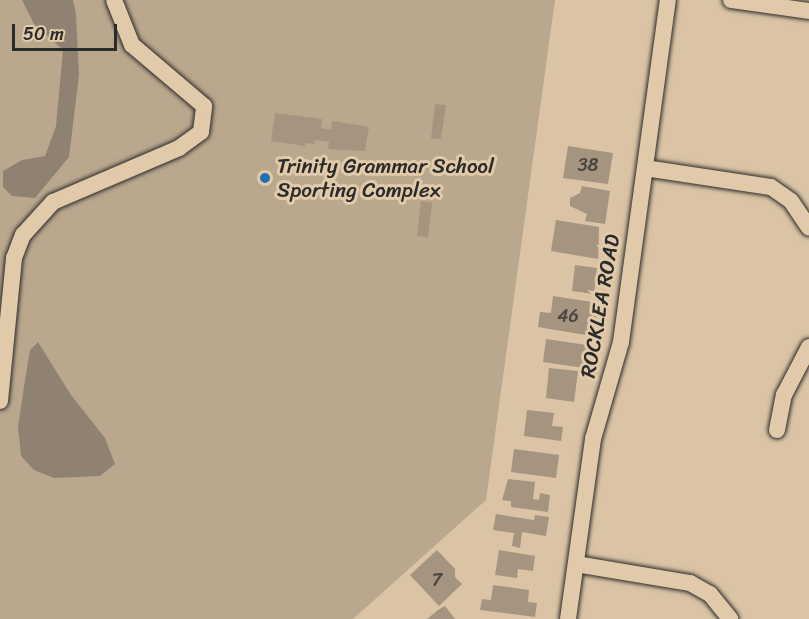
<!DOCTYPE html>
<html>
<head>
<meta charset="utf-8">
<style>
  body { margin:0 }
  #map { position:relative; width:809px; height:619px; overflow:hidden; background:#dac4a5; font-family:Sriracha,sans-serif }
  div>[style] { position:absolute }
  .green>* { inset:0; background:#baa88e }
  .water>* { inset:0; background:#8f8272 }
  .building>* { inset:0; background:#a49480 }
  .roads { filter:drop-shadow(0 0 2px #2b2b2b) drop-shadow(0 0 2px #2b2b2b) }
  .minor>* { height:16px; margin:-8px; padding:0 8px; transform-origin:8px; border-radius:8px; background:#e1caaa }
  .dots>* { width:16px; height:16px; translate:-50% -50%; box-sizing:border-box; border:3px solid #e1caaa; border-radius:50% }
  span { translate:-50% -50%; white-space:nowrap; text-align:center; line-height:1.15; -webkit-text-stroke:6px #e1caaa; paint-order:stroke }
  .number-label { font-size:18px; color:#494540 }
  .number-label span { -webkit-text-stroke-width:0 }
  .poi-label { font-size:21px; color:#2b2b2b }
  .left { translate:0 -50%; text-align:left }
  .street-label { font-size:21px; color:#2b2b2b }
  .scale { position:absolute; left:12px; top:24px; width:105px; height:27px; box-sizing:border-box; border:3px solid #2b2b2b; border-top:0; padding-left:8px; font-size:18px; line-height:21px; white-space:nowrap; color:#2b2b2b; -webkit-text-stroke:4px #e1caaa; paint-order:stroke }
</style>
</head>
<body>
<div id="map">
  <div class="green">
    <i style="clip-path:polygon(0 0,555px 0,486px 500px,353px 619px,0 619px)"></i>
  </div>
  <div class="water">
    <i style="clip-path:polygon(22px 0,73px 0,76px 14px,79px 75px,69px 157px,35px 198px,12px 196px,3px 187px,3px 171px,22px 160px,45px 156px,56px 126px,63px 50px,34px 24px)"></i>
    <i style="clip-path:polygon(38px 342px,71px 395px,105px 438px,115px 464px,100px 476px,54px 478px,34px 470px,21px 456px,18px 427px,25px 380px,30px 350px)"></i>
  </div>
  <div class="building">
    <i style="clip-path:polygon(435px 104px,446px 105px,441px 139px,431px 138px)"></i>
    <i style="clip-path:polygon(275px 113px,322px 119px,321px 128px,331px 130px,332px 121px,369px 127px,365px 151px,328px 149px,329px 142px,315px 140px,315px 144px,305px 143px,305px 146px,271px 141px)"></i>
    <i style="clip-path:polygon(568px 146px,613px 153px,608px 184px,563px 178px)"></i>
    <i style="clip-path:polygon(582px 186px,610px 191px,605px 224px,585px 221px,587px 214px,570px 206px,570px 198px,580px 193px)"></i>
    <i style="clip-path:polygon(421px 201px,432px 203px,428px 237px,417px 236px)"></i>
    <i style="clip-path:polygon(556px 220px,599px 227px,598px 259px,551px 251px)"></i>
    <i style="clip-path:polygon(575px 265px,597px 268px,594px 294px,572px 291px)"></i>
    <i style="clip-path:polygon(553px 296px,592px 302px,590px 310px,597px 311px,596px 320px,590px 319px,592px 336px,538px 327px,540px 312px,551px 313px)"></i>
    <i style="clip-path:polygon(546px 339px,587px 345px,584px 368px,543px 362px)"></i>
    <i style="clip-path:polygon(549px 368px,578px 371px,574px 402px,546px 398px)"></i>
    <i style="clip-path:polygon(527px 410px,554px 413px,552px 426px,563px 427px,561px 441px,524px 436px)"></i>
    <i style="clip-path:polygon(514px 449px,559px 455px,556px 478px,511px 472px)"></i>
    <i style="clip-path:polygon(508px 479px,535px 482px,533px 499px,539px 500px,540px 493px,550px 495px,548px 512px,511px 507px,511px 501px,502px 500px)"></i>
    <i style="clip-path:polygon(496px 514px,534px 520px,535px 515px,549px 517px,546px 536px,522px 532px,520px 548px,512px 546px,514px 533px,493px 530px)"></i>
    <i style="clip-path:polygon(437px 550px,455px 569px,455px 577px,462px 584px,439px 606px,410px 575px)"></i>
    <i style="clip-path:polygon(499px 550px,535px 556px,533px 571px,518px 569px,517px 578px,495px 575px)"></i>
    <i style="clip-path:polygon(493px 585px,529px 590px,528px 602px,537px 603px,535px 617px,480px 610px,482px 599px,491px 600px)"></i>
    <i style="clip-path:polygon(445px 606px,455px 619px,427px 619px,438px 610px)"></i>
  </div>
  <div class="roads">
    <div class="minor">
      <i style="left:731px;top:0;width:79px;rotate:8deg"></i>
      <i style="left:645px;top:168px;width:127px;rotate:8.6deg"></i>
      <i style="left:771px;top:187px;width:24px;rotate:35deg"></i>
      <i style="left:791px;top:201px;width:32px;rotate:56deg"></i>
      <i style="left:0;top:401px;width:144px;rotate:-84.4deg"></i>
      <i style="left:14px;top:258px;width:25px;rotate:-69deg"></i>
      <i style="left:23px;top:235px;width:45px;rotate:-47.7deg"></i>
      <i style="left:53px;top:202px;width:137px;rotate:-23.2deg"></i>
      <i style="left:179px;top:148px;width:27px;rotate:-36deg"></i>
      <i style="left:201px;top:132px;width:26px;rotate:-83deg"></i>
      <i style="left:204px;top:106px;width:94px;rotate:-139.7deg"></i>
      <i style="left:132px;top:45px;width:48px;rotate:-111.8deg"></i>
      <i style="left:777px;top:430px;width:36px;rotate:-79deg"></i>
      <i style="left:784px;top:395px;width:54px;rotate:-62.5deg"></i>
      <i style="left:576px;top:564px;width:116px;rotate:9.5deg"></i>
      <i style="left:690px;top:583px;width:23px;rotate:29deg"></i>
      <i style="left:710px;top:594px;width:32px;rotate:51deg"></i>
      <i style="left:568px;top:619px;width:182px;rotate:-82.1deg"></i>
      <i style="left:593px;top:439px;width:101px;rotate:-73.9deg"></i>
      <i style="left:621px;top:342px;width:345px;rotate:-82.2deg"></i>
    </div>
  </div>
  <div class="dots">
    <i style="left:265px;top:178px;background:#1f6fb2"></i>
  </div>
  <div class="number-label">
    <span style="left:588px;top:165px">38</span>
    <span style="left:568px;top:316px">46</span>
    <span style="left:437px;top:580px">7</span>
  </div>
  <div class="poi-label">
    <span class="left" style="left:277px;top:178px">Trinity Grammar School<br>Sporting Complex</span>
  </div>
  <div class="street-label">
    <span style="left:600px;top:306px;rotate:-80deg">ROCKLEA ROAD</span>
  </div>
  <div class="scale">50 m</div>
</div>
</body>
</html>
